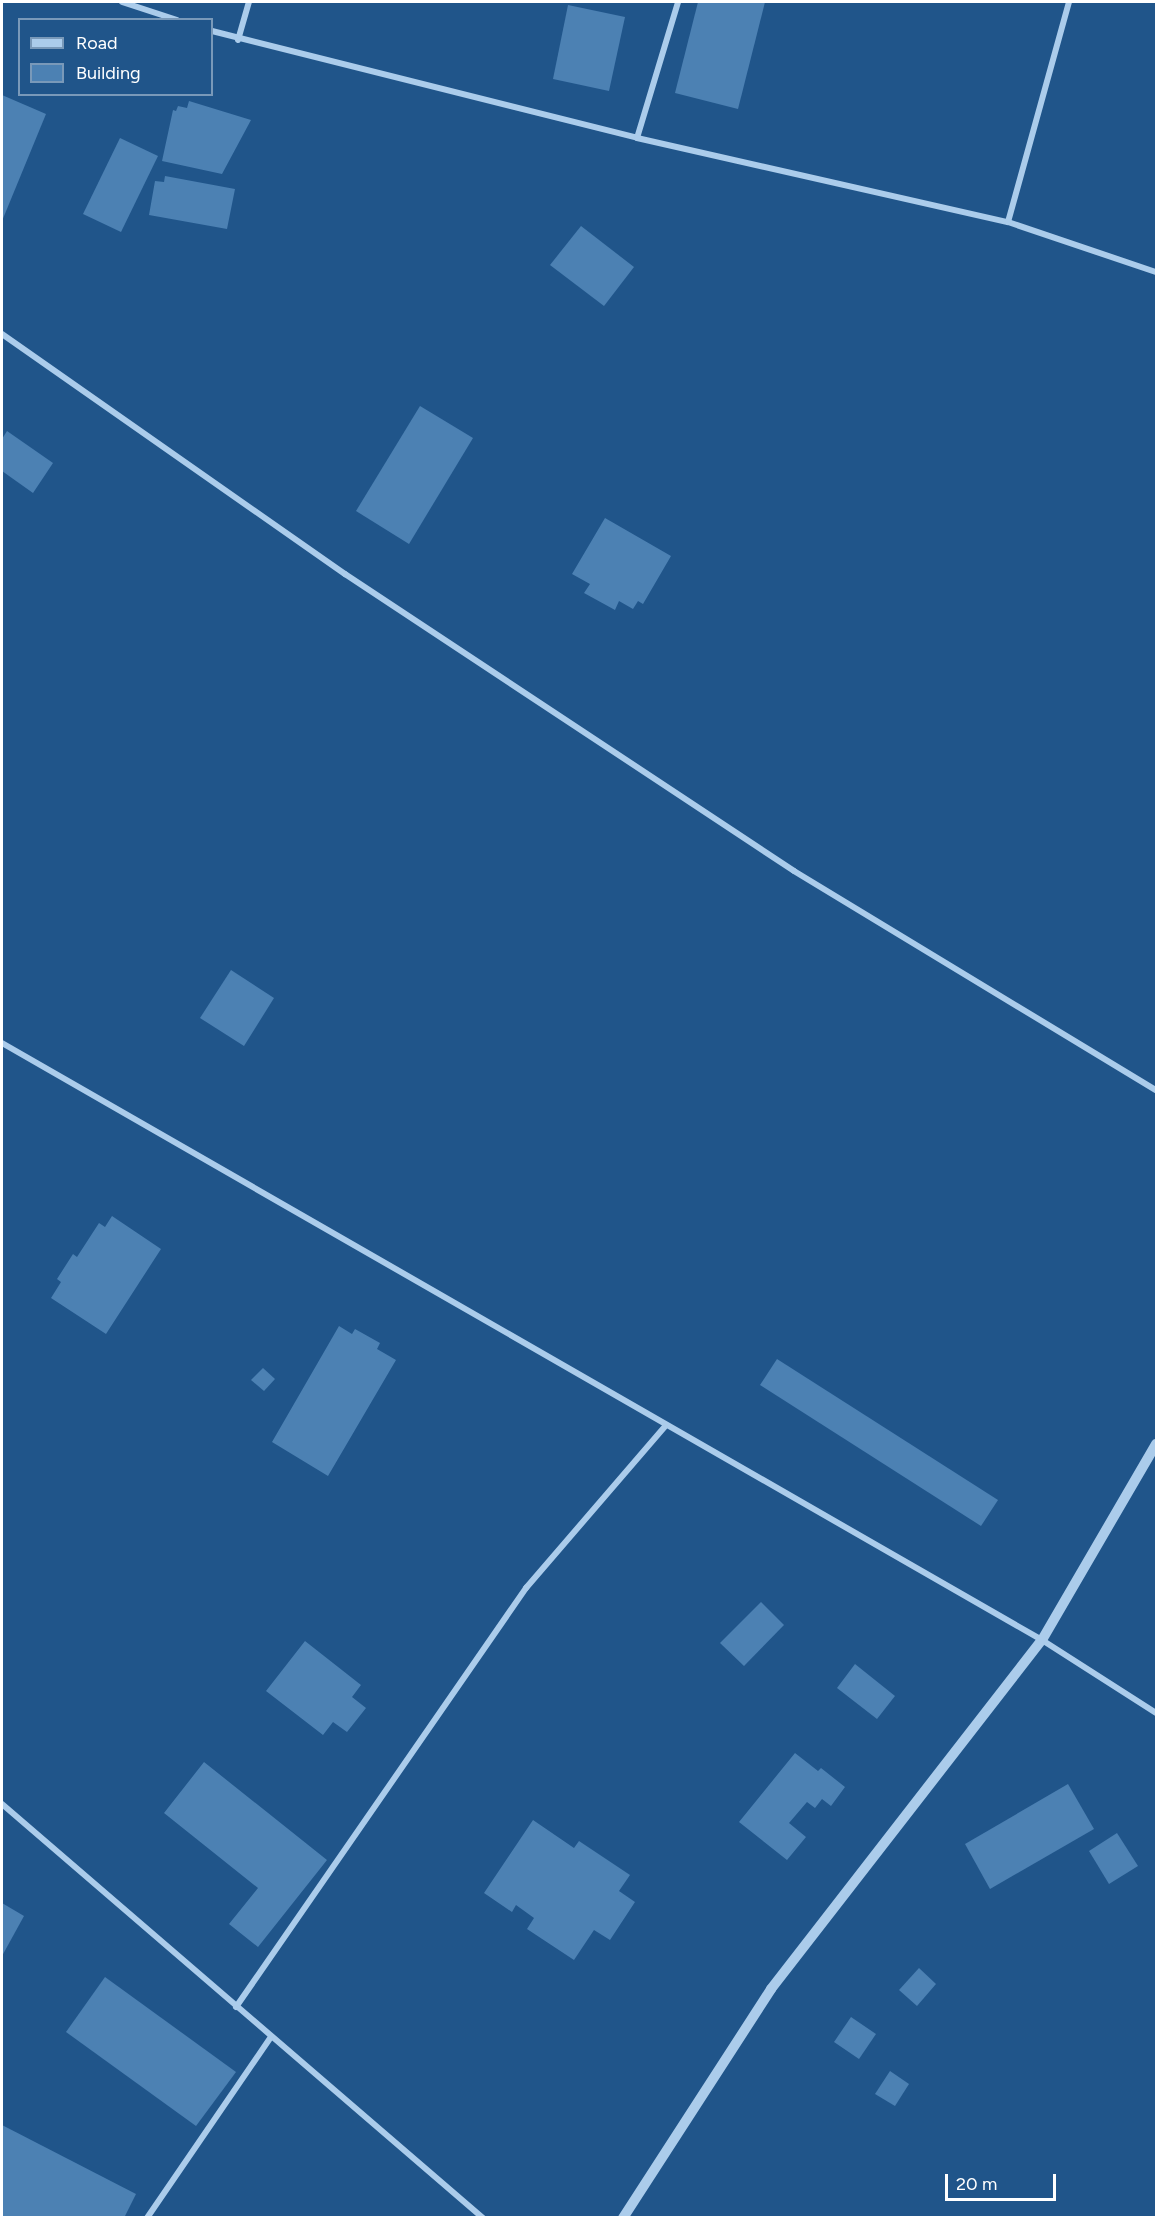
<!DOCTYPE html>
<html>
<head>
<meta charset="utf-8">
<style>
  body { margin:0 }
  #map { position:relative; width:1158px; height:2219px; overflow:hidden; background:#20558a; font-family:Figtree,sans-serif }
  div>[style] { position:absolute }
  .building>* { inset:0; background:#4c81b3 }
  .minor>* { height:6px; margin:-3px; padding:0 3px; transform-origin:3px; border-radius:3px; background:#abcceb }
  .tertiary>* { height:10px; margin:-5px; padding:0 5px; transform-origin:5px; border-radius:5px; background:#abcceb }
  span { translate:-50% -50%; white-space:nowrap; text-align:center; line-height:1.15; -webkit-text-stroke:4.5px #20558a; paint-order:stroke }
  .frame { position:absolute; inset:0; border:3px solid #fff; pointer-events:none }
  .legend { position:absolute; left:18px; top:18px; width:195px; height:78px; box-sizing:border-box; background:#20558a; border:2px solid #7999b9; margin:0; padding:8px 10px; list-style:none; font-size:18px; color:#fff }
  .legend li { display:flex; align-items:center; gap:12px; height:30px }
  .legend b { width:30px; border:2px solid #7999b9 }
  .scale { position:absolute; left:945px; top:2174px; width:111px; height:27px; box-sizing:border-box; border:3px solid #fff; border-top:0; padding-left:8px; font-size:18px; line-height:21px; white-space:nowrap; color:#fff; -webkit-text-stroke:4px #20558a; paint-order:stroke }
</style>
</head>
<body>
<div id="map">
  <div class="building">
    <i style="clip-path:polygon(698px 2px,765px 2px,738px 109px,675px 93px)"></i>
    <i style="clip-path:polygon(568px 5px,625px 17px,609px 91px,553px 79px)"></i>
    <i style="clip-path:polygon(2px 95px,46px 114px,2px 221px)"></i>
    <i style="clip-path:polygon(189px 101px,251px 120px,222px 174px,162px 161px,173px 110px,176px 111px,178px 106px,187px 108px)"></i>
    <i style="clip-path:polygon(120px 138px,158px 156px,121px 232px,83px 214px)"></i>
    <i style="clip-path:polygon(165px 176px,235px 189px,227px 229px,149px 215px,155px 181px,164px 182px)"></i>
    <i style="clip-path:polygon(581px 226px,634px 267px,604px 306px,550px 265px)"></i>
    <i style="clip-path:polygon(420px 406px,473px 438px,409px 544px,356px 511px)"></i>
    <i style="clip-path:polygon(7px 431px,53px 463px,33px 493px,2px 471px,2px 439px)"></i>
    <i style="clip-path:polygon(605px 518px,671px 556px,643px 604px,638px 601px,633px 609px,619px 601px,615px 610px,584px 593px,590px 584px,572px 574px)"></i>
    <i style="clip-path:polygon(231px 970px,274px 998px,244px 1046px,200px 1018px)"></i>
    <i style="clip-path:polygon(112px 1216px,161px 1249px,106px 1334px,51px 1298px,61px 1282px,57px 1279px,73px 1254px,77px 1257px,99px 1223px,105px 1227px)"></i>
    <i style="clip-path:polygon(339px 1326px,352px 1334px,355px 1329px,380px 1343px,377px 1349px,396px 1360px,328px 1476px,272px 1442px)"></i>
    <i style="clip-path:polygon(777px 1359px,998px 1500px,981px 1526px,760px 1385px)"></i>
    <i style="clip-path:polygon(263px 1368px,275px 1379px,264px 1391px,251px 1380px)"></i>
    <i style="clip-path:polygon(761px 1602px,784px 1625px,744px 1666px,720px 1643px)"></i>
    <i style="clip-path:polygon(305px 1641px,361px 1685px,352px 1697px,366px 1708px,347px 1732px,333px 1722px,323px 1735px,266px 1691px)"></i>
    <i style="clip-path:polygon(855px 1664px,895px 1696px,877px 1719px,837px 1688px)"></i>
    <i style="clip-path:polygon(795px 1753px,818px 1771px,821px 1768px,845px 1787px,831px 1806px,822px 1799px,815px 1808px,807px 1802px,789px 1823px,806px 1837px,787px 1860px,739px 1822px)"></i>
    <i style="clip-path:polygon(204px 1762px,327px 1860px,258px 1947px,229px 1924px,258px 1888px,164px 1813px)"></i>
    <i style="clip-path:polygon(1068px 1784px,1094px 1829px,990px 1889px,965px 1844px)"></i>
    <i style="clip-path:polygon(533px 1820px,574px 1848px,579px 1841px,630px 1875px,619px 1891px,635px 1902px,610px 1940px,594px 1930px,574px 1960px,527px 1929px,534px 1918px,516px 1905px,512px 1912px,484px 1893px)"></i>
    <i style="clip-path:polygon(1117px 1833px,1138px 1866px,1109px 1884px,1089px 1851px)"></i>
    <i style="clip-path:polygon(2px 1903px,24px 1916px,2px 1956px)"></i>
    <i style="clip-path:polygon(919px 1968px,936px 1984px,917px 2006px,899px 1990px)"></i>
    <i style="clip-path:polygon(105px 1977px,236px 2072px,196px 2126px,66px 2032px)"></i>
    <i style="clip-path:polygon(851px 2017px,876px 2034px,859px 2059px,834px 2042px)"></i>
    <i style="clip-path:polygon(890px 2071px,909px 2084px,895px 2106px,875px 2094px)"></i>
    <i style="clip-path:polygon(2px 2125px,136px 2194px,124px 2218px,2px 2218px)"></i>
  </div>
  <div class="minor">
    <i style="left:122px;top:2px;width:58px;rotate:18.1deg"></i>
    <i style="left:212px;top:31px;width:438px;rotate:14.1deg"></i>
    <i style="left:637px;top:138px;width:380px;rotate:12.8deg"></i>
    <i style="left:1008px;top:222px;width:156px;rotate:18.7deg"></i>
    <i style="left:238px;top:40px;width:40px;rotate:-74deg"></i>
    <i style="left:637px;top:138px;width:142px;rotate:-73.2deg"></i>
    <i style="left:1008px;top:222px;width:228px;rotate:-74.5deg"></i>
    <i style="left:2px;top:334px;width:419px;rotate:35deg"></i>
    <i style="left:345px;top:574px;width:538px;rotate:33.48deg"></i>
    <i style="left:794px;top:871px;width:423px;rotate:31.2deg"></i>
    <i style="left:2px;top:1043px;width:1199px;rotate:29.86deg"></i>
    <i style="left:1042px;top:1640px;width:135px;rotate:32.6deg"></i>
    <i style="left:2px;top:1804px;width:635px;rotate:40.72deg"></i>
    <i style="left:236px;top:2007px;width:510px;rotate:-55.31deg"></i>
    <i style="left:526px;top:1588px;width:215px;rotate:-49.3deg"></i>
    <i style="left:147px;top:2218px;width:219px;rotate:-55.6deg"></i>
  </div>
  <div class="tertiary">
    <i style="left:623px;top:2218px;width:273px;rotate:-57.1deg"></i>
    <i style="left:771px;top:1989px;width:442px;rotate:-52.2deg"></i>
    <i style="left:1042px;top:1640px;width:227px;rotate:-59.8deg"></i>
  </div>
  <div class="frame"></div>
  <ul class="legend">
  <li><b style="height:8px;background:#abcceb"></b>Road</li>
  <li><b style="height:16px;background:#4c81b3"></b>Building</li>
  </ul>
  <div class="scale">20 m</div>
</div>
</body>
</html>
